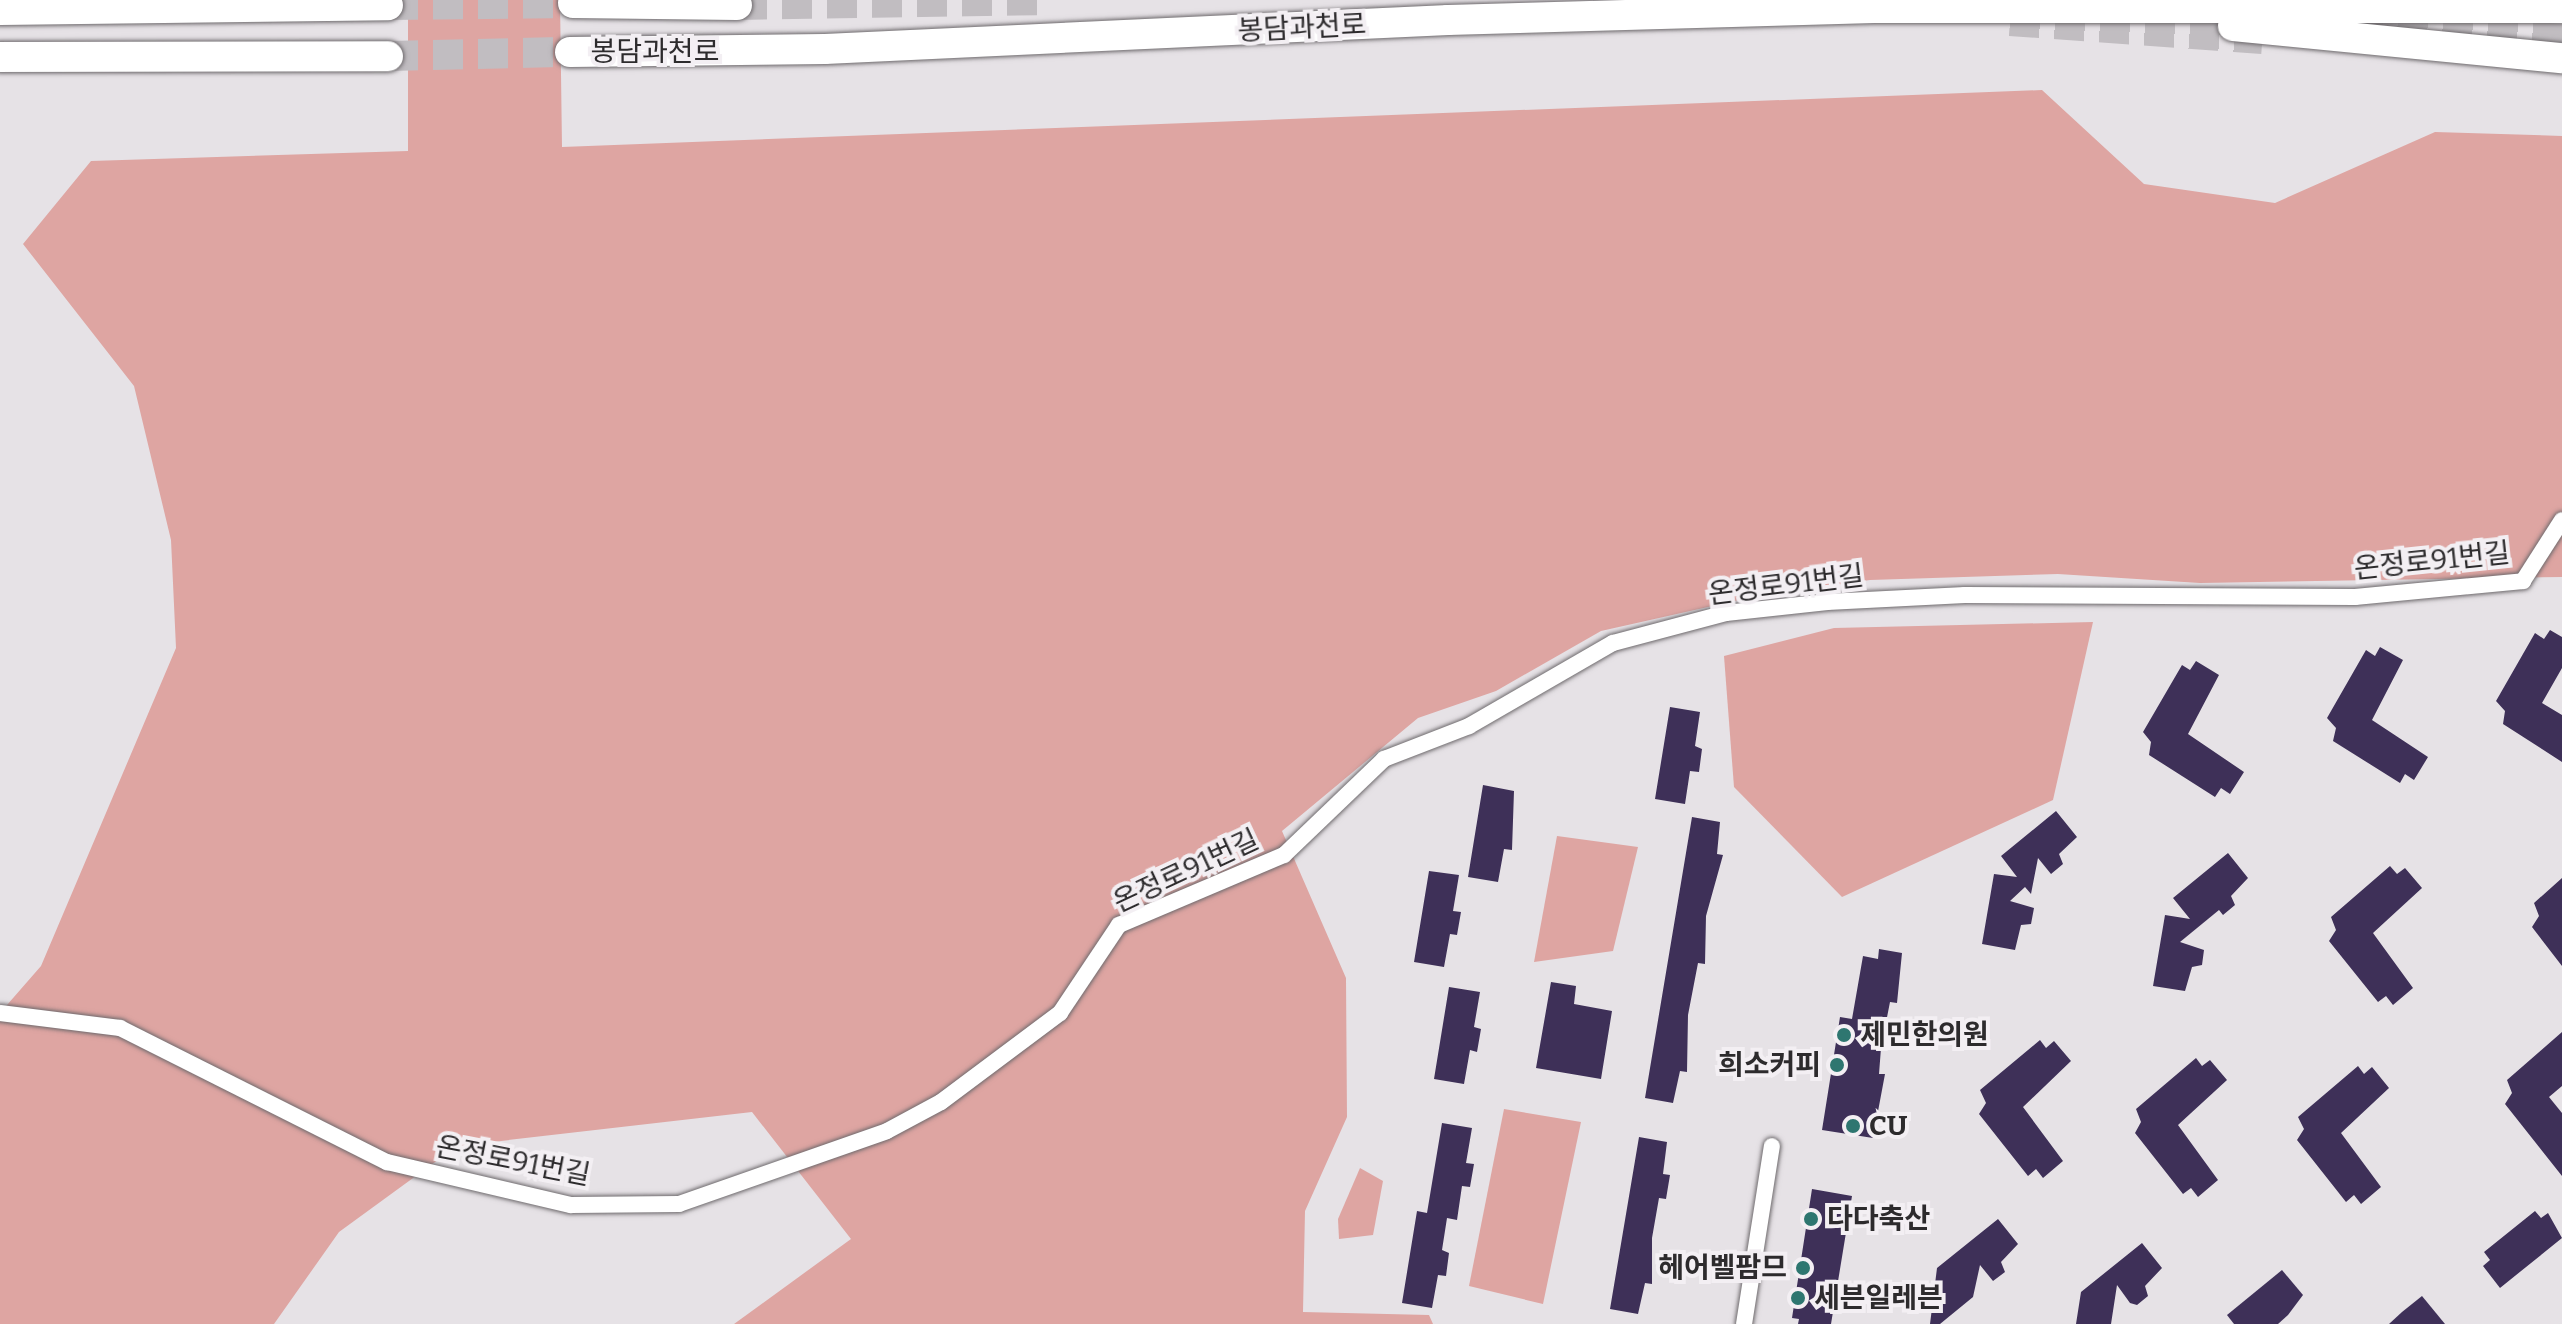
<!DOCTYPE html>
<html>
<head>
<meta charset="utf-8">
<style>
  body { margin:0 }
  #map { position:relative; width:2562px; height:1324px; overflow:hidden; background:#e6e2e6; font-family:Bitter,"Noto Sans KR",serif }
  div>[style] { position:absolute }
  .green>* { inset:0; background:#dea5a2 }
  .building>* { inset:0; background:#3e3058 }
  .highway-tunnel>* { height:30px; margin-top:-15px; transform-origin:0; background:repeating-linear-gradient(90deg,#c1bdc1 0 30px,transparent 0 45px) }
  .roads { filter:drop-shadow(0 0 2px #6e6a6d) drop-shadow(0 0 2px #6e6a6d) }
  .street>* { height:16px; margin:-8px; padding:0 8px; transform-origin:8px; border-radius:8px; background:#fff }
  .highway>* { height:30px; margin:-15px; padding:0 15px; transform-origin:15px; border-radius:15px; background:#fff }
  .dots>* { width:22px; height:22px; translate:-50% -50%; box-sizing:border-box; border:4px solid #f3eff3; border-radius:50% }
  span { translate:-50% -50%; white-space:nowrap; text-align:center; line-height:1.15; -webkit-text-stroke:8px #f3eff3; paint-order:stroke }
  .street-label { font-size:28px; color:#2d2b2d }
  .poi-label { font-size:28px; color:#2d2b2d; font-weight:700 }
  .left { translate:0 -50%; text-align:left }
  .right { translate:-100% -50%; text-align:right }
</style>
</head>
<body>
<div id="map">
  <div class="green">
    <i style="clip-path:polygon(408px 0,560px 0,562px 147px,2042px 90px,2144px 184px,2275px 203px,2435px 132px,2562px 136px,2562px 577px,2200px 583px,2058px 574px,1870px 580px,1757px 596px,1601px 631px,1496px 691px,1418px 718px,1282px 831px,1346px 978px,1347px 1117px,1305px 1211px,1303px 1312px,1429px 1315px,1433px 1324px,734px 1324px,851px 1239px,752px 1112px,457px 1146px,339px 1232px,274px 1324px,0 1324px,0 1013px,41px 966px,176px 648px,171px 540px,134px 386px,23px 244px,91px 161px,408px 151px)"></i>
    <i style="clip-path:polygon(2093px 622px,2053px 800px,1842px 897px,1734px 787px,1724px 656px,1834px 628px)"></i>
    <i style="clip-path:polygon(1557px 836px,1638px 847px,1613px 951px,1534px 962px)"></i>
    <i style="clip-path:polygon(1504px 1109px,1581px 1122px,1543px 1304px,1469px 1286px)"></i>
    <i style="clip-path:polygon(1360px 1168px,1383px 1181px,1373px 1235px,1339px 1239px,1338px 1219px)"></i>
  </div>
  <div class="building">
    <i style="clip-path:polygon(2550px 630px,2562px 637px,2562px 668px,2542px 703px,2562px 715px,2562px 762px,2503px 724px,2505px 711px,2496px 701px,2535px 633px,2544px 639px)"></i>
    <i style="clip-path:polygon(2380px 647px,2403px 660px,2372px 720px,2428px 757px,2414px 780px,2405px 774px,2400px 783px,2333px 741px,2336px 728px,2327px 718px,2366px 650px,2375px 656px)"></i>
    <i style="clip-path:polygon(2196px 661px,2219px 675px,2188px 734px,2244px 772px,2230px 794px,2221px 788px,2215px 797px,2149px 755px,2151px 742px,2143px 732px,2182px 665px,2190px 670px)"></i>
    <i style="clip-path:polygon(1670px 707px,1700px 712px,1695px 746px,1702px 749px,1699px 772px,1690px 771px,1685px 804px,1655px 799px)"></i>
    <i style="clip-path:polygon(1483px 785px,1514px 791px,1512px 850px,1504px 849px,1498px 882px,1468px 877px)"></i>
    <i style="clip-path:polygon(2056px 811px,2077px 837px,2059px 854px,2063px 864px,2051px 874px,2038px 858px,2031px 894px,2025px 887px,2010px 901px,2034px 908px,2031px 924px,2021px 925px,2015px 950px,1982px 944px,1994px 874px,2017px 877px,2001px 856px)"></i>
    <i style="clip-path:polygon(1692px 817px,1720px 822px,1717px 854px,1723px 855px,1706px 916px,1705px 964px,1698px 963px,1688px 1015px,1687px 1072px,1680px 1071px,1673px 1103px,1645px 1098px)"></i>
    <i style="clip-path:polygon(2228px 853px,2248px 878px,2231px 896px,2235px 905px,2223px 915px,2219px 910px,2180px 942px,2204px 950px,2202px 965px,2192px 967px,2185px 991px,2153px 986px,2165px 915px,2190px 919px,2173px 898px)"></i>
    <i style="clip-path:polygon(2390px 866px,2397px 874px,2405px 868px,2422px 888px,2373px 933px,2413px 988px,2393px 1005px,2386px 996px,2378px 1002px,2329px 941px,2336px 930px,2331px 917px)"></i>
    <i style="clip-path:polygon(1429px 871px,1459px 875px,1453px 911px,1461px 912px,1457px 935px,1450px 934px,1444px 967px,1414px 962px)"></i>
    <i style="clip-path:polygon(2562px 878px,2562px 966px,2532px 927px,2539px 916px,2534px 903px)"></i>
    <i style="clip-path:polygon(1879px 949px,1902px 953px,1897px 1003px,1890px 1002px,1881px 1048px,1879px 1074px,1885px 1074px,1873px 1138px,1822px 1130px,1840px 1017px,1852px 1019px,1863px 956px,1878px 959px)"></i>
    <i style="clip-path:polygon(1551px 982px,1576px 986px,1574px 1004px,1612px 1011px,1601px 1079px,1536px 1068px)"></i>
    <i style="clip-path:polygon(1449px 987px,1480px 992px,1474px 1027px,1481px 1029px,1477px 1052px,1470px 1050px,1464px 1084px,1434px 1079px)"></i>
    <i style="clip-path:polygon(2562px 1032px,2562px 1086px,2549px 1097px,2562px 1113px,2562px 1176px,2505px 1104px,2512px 1093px,2507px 1080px)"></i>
    <i style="clip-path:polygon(2040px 1040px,2046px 1048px,2054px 1041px,2071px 1061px,2023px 1107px,2063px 1161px,2043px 1178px,2036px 1169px,2028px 1176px,1979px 1114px,1986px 1103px,1980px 1090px)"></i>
    <i style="clip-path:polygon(2196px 1058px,2202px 1066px,2210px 1060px,2227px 1080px,2178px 1125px,2218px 1180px,2198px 1197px,2191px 1188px,2183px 1194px,2135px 1133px,2141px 1122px,2136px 1109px)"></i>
    <i style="clip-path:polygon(2358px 1066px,2364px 1074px,2372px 1067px,2389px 1088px,2341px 1133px,2381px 1187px,2361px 1204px,2354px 1195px,2346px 1202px,2297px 1140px,2304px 1129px,2298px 1117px)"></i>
    <i style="clip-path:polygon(1442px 1123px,1472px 1128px,1466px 1163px,1474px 1164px,1470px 1187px,1462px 1186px,1457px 1220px,1447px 1218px,1442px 1250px,1449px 1253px,1446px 1276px,1438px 1275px,1432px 1308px,1402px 1303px,1417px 1211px,1427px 1213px)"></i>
    <i style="clip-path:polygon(1639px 1137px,1667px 1142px,1663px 1174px,1670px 1175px,1666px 1199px,1659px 1198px,1652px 1238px,1652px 1284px,1645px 1283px,1638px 1314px,1610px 1309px)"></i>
    <i style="clip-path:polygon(1812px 1189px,1852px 1196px,1831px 1324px,1798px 1324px,1799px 1319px,1792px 1318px)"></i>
    <i style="clip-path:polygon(2535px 1211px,2541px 1218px,2548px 1213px,2562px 1238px,2500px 1288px,2483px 1266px,2490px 1260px,2484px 1252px)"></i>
    <i style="clip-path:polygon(1998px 1219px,2018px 1244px,2001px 1262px,2005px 1272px,1993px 1281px,1980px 1265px,1973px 1297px,1940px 1324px,1930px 1324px,1937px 1268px)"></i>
    <i style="clip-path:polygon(2142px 1243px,2162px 1268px,2145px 1286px,2148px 1296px,2137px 1305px,2130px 1303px,2117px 1285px,2111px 1324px,2076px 1324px,2081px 1292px)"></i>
    <i style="clip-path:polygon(2282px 1270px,2303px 1295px,2288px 1315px,2278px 1324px,2234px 1324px,2227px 1315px)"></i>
    <i style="clip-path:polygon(2422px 1296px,2445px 1324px,2389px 1324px,2402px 1312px)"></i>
  </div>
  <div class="highway-tunnel">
    <i style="left:1593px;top:0;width:50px;rotate:3.4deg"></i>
    <i style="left:388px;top:5px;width:185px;rotate:-0.6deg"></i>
    <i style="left:737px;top:5px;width:302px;rotate:-0.9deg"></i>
    <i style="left:2353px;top:19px;width:210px;rotate:5.5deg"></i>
    <i style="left:2010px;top:21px;width:253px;rotate:4.1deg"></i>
    <i style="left:388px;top:56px;width:182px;rotate:-1.3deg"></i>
  </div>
  <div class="roads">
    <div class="street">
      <i style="left:0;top:1013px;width:121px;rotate:7.1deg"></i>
      <i style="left:120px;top:1028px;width:299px;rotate:26.7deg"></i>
      <i style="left:387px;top:1162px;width:189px;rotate:13.2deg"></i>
      <i style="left:571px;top:1205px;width:108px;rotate:-0.5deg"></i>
      <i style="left:679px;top:1204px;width:220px;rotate:-19.3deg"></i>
      <i style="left:887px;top:1131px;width:61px;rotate:-28.2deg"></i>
      <i style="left:941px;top:1102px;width:149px;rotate:-36.8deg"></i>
      <i style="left:1060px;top:1013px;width:106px;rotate:-56.2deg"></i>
      <i style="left:1119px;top:925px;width:179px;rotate:-23deg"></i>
      <i style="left:1284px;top:855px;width:139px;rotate:-43.8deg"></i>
      <i style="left:1384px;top:759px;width:91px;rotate:-21.2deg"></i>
      <i style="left:1469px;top:726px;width:166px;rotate:-30deg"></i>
      <i style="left:1613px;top:643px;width:117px;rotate:-14.9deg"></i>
      <i style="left:1726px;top:613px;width:102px;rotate:-6.2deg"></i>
      <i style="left:1827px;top:602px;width:138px;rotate:-2.9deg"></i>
      <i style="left:1965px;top:595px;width:390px;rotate:0.3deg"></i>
      <i style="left:2355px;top:597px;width:169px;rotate:-5.4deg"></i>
      <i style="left:2523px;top:581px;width:72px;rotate:-57.4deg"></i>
      <i style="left:1744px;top:1324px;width:180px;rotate:-81.1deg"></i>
    </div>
    <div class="highway">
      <i style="left:573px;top:3px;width:164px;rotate:0.7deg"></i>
      <i style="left:0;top:10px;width:388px;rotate:-0.7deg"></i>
      <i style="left:2233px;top:26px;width:331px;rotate:5.6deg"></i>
      <i style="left:570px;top:52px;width:255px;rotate:-0.7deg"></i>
      <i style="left:825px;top:49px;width:624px;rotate:-2.67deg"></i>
      <i style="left:1448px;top:20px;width:426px;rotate:-1.6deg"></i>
      <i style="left:1874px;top:8px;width:688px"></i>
      <i style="left:0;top:57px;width:388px;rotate:-0.1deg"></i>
    </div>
  </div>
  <div class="dots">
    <i style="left:1844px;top:1035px;background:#2e7670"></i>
    <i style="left:1837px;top:1065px;background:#2e7670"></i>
    <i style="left:1853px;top:1126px;background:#2e7670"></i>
    <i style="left:1811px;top:1219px;background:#2e7670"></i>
    <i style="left:1803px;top:1268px;background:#2e7670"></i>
    <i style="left:1798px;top:1298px;background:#2e7670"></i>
  </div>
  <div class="street-label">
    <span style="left:1302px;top:28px;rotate:-3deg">봉담과천로</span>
    <span style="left:655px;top:52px">봉담과천로</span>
    <span style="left:2432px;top:561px;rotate:-6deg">온정로91번길</span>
    <span style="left:1786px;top:585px;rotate:-7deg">온정로91번길</span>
    <span style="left:1186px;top:871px;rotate:-25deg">온정로91번길</span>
    <span style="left:513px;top:1161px;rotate:11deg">온정로91번길</span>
  </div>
  <div class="poi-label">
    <span class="left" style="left:1860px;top:1035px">제민한의원</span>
    <span class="right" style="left:1821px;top:1065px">희소커피</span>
    <span class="left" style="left:1869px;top:1126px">CU</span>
    <span class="left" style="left:1827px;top:1219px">다다축산</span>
    <span class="right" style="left:1787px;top:1268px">헤어벨팜므</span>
    <span class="left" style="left:1814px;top:1298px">세븐일레븐</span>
  </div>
</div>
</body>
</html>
